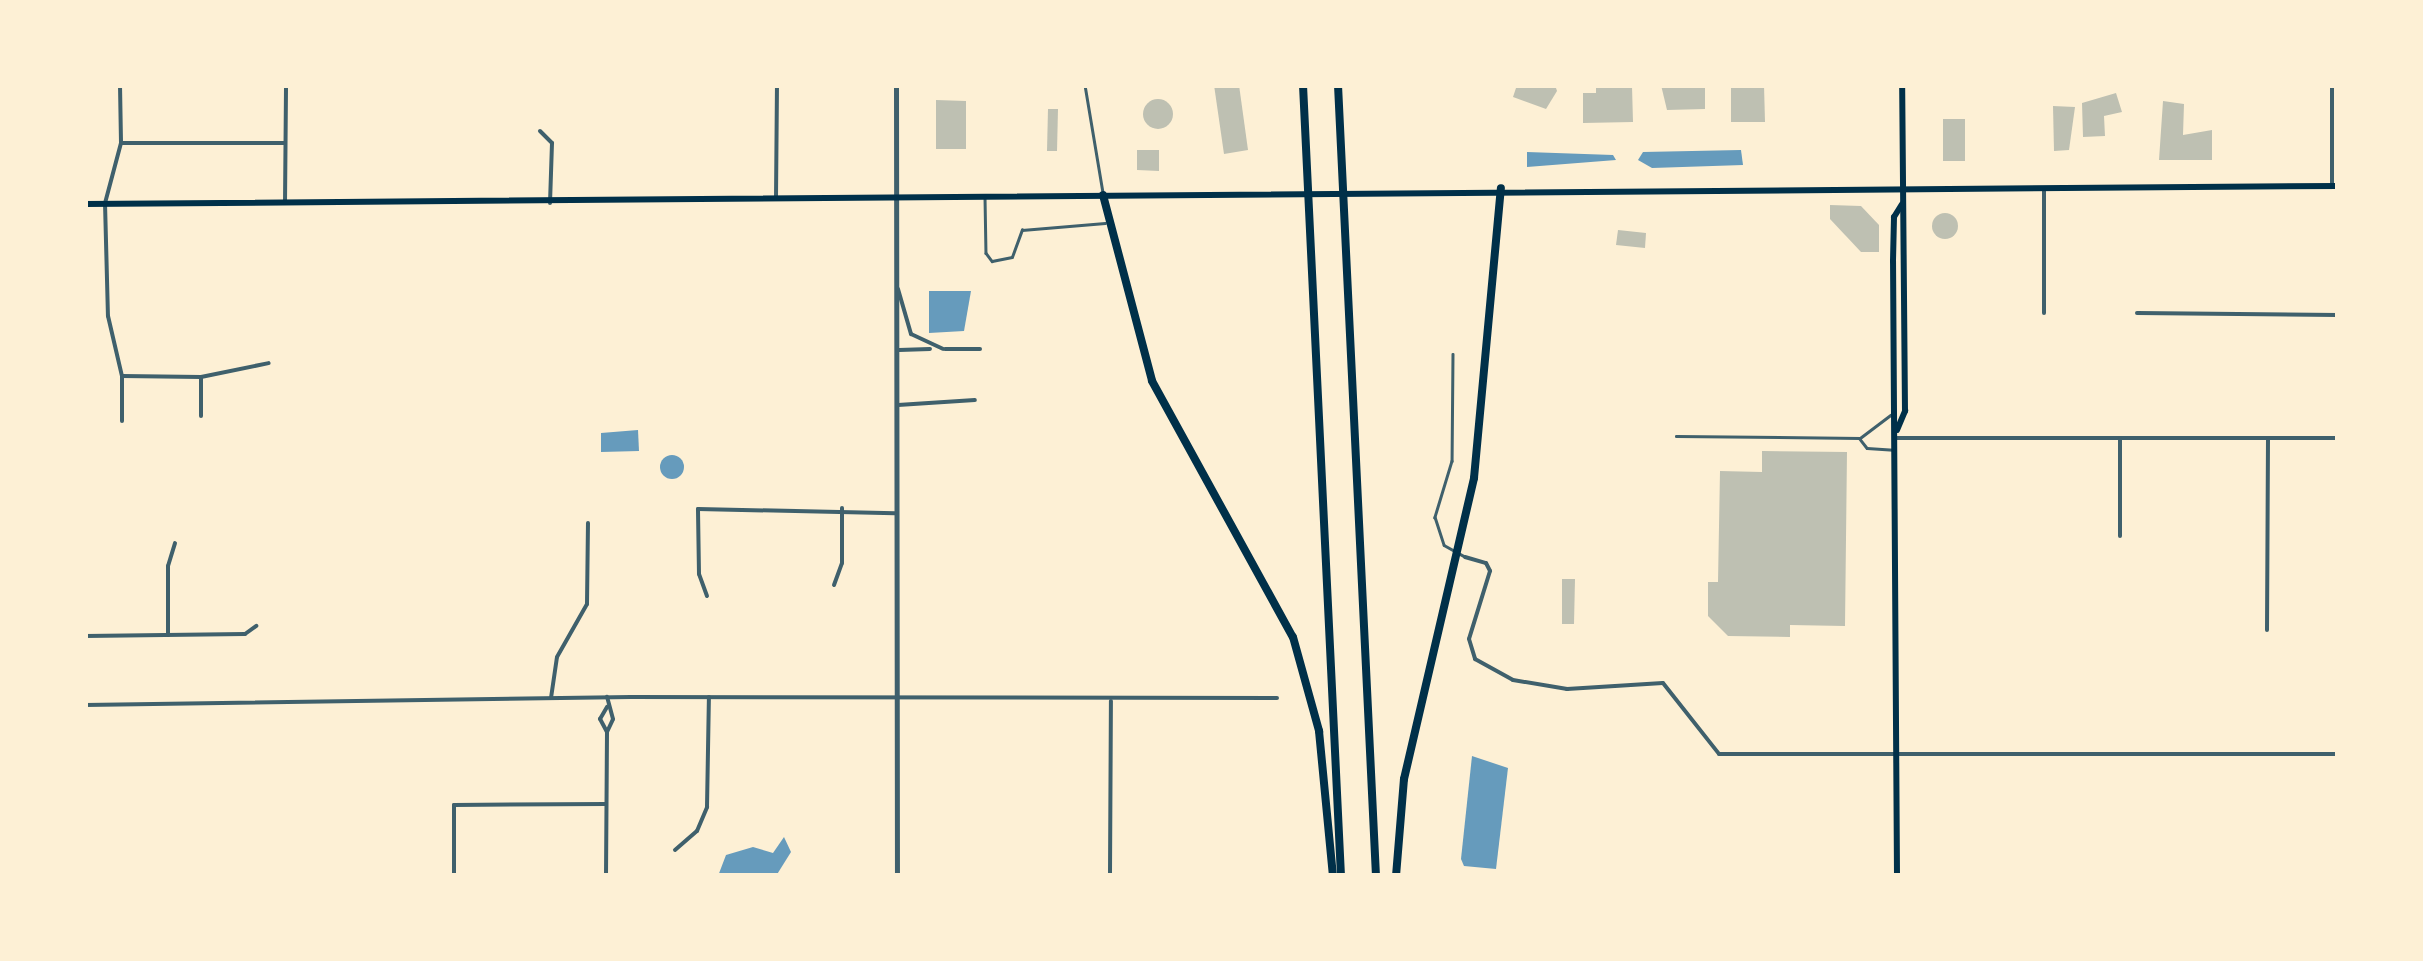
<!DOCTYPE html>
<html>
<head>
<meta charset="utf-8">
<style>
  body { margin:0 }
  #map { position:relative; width:2423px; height:961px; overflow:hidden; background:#fdf0d5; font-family:Helvetica,sans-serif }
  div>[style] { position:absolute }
  .water>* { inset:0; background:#669bbc }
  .round { border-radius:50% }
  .building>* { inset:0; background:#bec0b2 }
  .service>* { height:2.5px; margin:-1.25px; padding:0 1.25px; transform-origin:1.25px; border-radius:1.25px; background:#3f606c }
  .minor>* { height:4px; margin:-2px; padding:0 2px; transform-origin:2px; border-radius:2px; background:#3f606c }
  .tertiary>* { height:5px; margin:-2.5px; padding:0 2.5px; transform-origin:2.5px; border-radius:2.5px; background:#3f606c }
  .secondary>* { height:6px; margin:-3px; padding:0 3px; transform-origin:3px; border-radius:3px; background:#003049 }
  .motorway>* { height:8px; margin:-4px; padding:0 4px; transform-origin:4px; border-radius:4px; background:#003049 }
  span { translate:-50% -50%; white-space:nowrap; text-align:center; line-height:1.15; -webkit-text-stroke:9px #fdf0d5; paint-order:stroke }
  .frame { position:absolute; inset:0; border:88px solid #fdf0d5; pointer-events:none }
</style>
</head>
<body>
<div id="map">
  <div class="water">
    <i style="clip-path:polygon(1527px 152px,1613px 155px,1616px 160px,1527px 167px)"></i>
    <i style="clip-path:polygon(1643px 152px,1741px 150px,1743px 165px,1652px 168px,1638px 160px)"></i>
    <i style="clip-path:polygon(929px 291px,971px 291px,964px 331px,929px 333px)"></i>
    <i style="clip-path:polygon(638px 430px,639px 451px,601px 452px,601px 433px)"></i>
    <i class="round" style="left:660px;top:455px;width:24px;height:24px"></i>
    <i style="clip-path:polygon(1472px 756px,1508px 768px,1496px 869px,1464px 866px,1461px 859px)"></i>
    <i style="clip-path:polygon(784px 837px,791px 852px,776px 876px,718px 876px,726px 855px,753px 847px,773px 853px)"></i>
  </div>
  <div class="building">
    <i style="clip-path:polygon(1214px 85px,1239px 85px,1248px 150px,1224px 154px)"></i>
    <i style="clip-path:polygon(1517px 85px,1555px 85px,1557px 91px,1546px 109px,1513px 97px)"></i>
    <i style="clip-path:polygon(1661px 85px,1705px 85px,1705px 109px,1667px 110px)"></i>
    <i style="clip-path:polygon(1731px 85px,1764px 85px,1765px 122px,1731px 122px)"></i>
    <i style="clip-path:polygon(1596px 86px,1632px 86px,1633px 122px,1583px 123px,1583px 93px,1596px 93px)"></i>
    <i style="clip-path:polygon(2116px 93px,2122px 112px,2104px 116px,2105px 136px,2083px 137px,2082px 103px)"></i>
    <i class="round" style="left:1143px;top:99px;width:30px;height:30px"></i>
    <i style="clip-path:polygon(936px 100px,966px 101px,966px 149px,936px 149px)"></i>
    <i style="clip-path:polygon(2163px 101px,2184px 104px,2183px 135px,2212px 130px,2212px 160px,2159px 160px)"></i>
    <i style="clip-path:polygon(2053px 106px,2075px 107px,2069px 150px,2054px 151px)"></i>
    <i style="clip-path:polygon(1048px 109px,1058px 109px,1057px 151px,1047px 151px)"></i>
    <i style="clip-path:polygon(1943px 119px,1965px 119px,1965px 161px,1943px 161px)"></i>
    <i style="clip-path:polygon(1137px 150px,1159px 150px,1159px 171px,1137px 170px)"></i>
    <i style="clip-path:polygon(1830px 205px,1861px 206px,1879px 225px,1879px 252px,1861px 252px,1830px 219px)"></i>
    <i class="round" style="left:1932px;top:213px;width:26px;height:26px"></i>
    <i style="clip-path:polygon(1618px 230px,1646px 233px,1645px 248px,1616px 245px)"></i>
    <i style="clip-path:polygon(1762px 451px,1847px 452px,1845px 626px,1790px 625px,1790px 637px,1728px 636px,1708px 616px,1708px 582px,1718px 582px,1720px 471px,1762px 472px)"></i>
    <i style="clip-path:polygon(1562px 579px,1575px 579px,1574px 624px,1562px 624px)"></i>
  </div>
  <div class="service">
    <i style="left:1085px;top:85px;width:109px;rotate:80.5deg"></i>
    <i style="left:985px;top:197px;width:56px;rotate:89deg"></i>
    <i style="left:986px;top:253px;width:10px;rotate:53deg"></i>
    <i style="left:992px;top:261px;width:20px;rotate:-11deg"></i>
    <i style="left:1012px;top:257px;width:29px;rotate:-70deg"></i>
    <i style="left:1022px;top:230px;width:83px;rotate:-4.8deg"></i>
    <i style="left:1453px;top:354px;width:107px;rotate:90.5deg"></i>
    <i style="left:1452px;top:461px;width:59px;rotate:106.9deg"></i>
    <i style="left:1435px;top:517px;width:29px;rotate:72deg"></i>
    <i style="left:1444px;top:545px;width:23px;rotate:29deg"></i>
    <i style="left:1676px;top:436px;width:184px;rotate:0.6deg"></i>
    <i style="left:1860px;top:438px;width:38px;rotate:-37deg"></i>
    <i style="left:1860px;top:439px;width:11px;rotate:52deg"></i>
    <i style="left:1867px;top:448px;width:26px;rotate:4deg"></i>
  </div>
  <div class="minor">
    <i style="left:120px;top:85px;width:58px;rotate:89deg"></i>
    <i style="left:121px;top:143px;width:62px;rotate:104.9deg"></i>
    <i style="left:105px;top:203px;width:113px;rotate:88.5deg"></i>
    <i style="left:108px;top:316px;width:62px;rotate:76.9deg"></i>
    <i style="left:122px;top:376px;width:45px;rotate:90deg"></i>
    <i style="left:2332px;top:85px;width:101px;rotate:90deg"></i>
    <i style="left:540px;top:131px;width:17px;rotate:45deg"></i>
    <i style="left:552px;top:143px;width:60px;rotate:91.9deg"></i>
    <i style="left:121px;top:143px;width:164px"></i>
    <i style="left:776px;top:198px;width:113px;rotate:-89.5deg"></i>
    <i style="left:285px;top:203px;width:118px;rotate:-89.5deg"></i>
    <i style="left:898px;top:289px;width:47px;rotate:73.9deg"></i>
    <i style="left:911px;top:334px;width:35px;rotate:25deg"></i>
    <i style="left:2044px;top:313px;width:125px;rotate:-90deg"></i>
    <i style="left:2137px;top:313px;width:201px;rotate:0.6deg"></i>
    <i style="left:945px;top:349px;width:35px"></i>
    <i style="left:899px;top:350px;width:31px;rotate:-2deg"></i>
    <i style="left:122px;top:376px;width:79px;rotate:0.7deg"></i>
    <i style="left:201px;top:377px;width:69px;rotate:-11.6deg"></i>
    <i style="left:201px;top:377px;width:39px;rotate:90deg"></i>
    <i style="left:898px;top:405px;width:77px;rotate:-3.7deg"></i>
    <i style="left:1897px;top:438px;width:441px"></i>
    <i style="left:2120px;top:536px;width:97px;rotate:-90deg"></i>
    <i style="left:1465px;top:557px;width:22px;rotate:16deg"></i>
    <i style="left:1486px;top:563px;width:9px;rotate:63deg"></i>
    <i style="left:1490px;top:571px;width:71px;rotate:107.2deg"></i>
    <i style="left:1469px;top:639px;width:21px;rotate:73deg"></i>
    <i style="left:1475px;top:659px;width:43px;rotate:28.9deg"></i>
    <i style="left:1513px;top:680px;width:55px;rotate:9.5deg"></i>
    <i style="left:1567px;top:689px;width:96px;rotate:-3.6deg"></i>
    <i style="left:1663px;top:683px;width:90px;rotate:51.7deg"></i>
    <i style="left:1719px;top:754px;width:619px"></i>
    <i style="left:834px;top:585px;width:23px;rotate:-70deg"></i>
    <i style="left:842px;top:563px;width:55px;rotate:-90deg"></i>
    <i style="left:707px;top:596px;width:23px;rotate:-110deg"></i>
    <i style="left:699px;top:574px;width:65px;rotate:-90.9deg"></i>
    <i style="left:698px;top:509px;width:197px;rotate:1.2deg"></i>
    <i style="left:2267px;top:630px;width:190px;rotate:-89.7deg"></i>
    <i style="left:168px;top:635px;width:69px;rotate:-90deg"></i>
    <i style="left:168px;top:566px;width:24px;rotate:-73deg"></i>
    <i style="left:85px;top:636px;width:160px;rotate:-0.7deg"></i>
    <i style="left:245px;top:634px;width:14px;rotate:-36deg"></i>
    <i style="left:551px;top:698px;width:41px;rotate:-81.7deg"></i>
    <i style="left:557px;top:657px;width:61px;rotate:-60.5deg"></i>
    <i style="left:587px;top:604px;width:81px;rotate:-89.3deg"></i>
    <i style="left:85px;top:705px;width:546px;rotate:-0.84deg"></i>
    <i style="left:631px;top:697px;width:646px;rotate:0.09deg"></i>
    <i style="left:607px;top:732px;width:15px;rotate:-118deg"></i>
    <i style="left:600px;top:719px;width:14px;rotate:-60deg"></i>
    <i style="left:675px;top:850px;width:29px;rotate:-41deg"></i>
    <i style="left:697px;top:831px;width:26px;rotate:-67deg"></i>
    <i style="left:707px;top:807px;width:110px;rotate:-89deg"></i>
    <i style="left:454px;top:876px;width:71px;rotate:-90deg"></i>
    <i style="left:454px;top:805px;width:152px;rotate:-0.4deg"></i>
    <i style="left:606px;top:876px;width:144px;rotate:-89.6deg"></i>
    <i style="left:607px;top:732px;width:14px;rotate:-65deg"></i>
    <i style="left:613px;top:719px;width:23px;rotate:-105deg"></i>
    <i style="left:1110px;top:876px;width:175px;rotate:-89.7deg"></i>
  </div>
  <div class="tertiary">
    <i style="left:896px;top:85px;width:791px;rotate:89.93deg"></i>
  </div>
  <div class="secondary">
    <i style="left:85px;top:204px;width:2253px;rotate:-0.46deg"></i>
    <i style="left:1897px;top:430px;width:21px;rotate:-67deg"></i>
    <i style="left:1905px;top:411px;width:326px;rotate:-90.5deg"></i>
    <i style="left:1897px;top:876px;width:615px;rotate:-90.37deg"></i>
    <i style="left:1893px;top:261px;width:44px;rotate:-88.7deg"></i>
    <i style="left:1894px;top:217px;width:15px;rotate:-58deg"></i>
  </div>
  <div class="motorway">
    <i style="left:1303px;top:85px;width:792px;rotate:87.25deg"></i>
    <i style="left:1338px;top:85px;width:792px;rotate:87.25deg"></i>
    <i style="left:1103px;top:195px;width:192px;rotate:75.2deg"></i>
    <i style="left:1152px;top:381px;width:292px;rotate:61.2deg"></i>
    <i style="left:1293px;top:637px;width:98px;rotate:74.5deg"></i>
    <i style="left:1319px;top:731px;width:146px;rotate:84.5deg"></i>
    <i style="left:1396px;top:876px;width:97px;rotate:-85.3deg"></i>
    <i style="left:1404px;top:779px;width:309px;rotate:-76.9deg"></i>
    <i style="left:1474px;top:478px;width:291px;rotate:-84.7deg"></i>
  </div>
  <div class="frame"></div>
</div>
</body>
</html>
